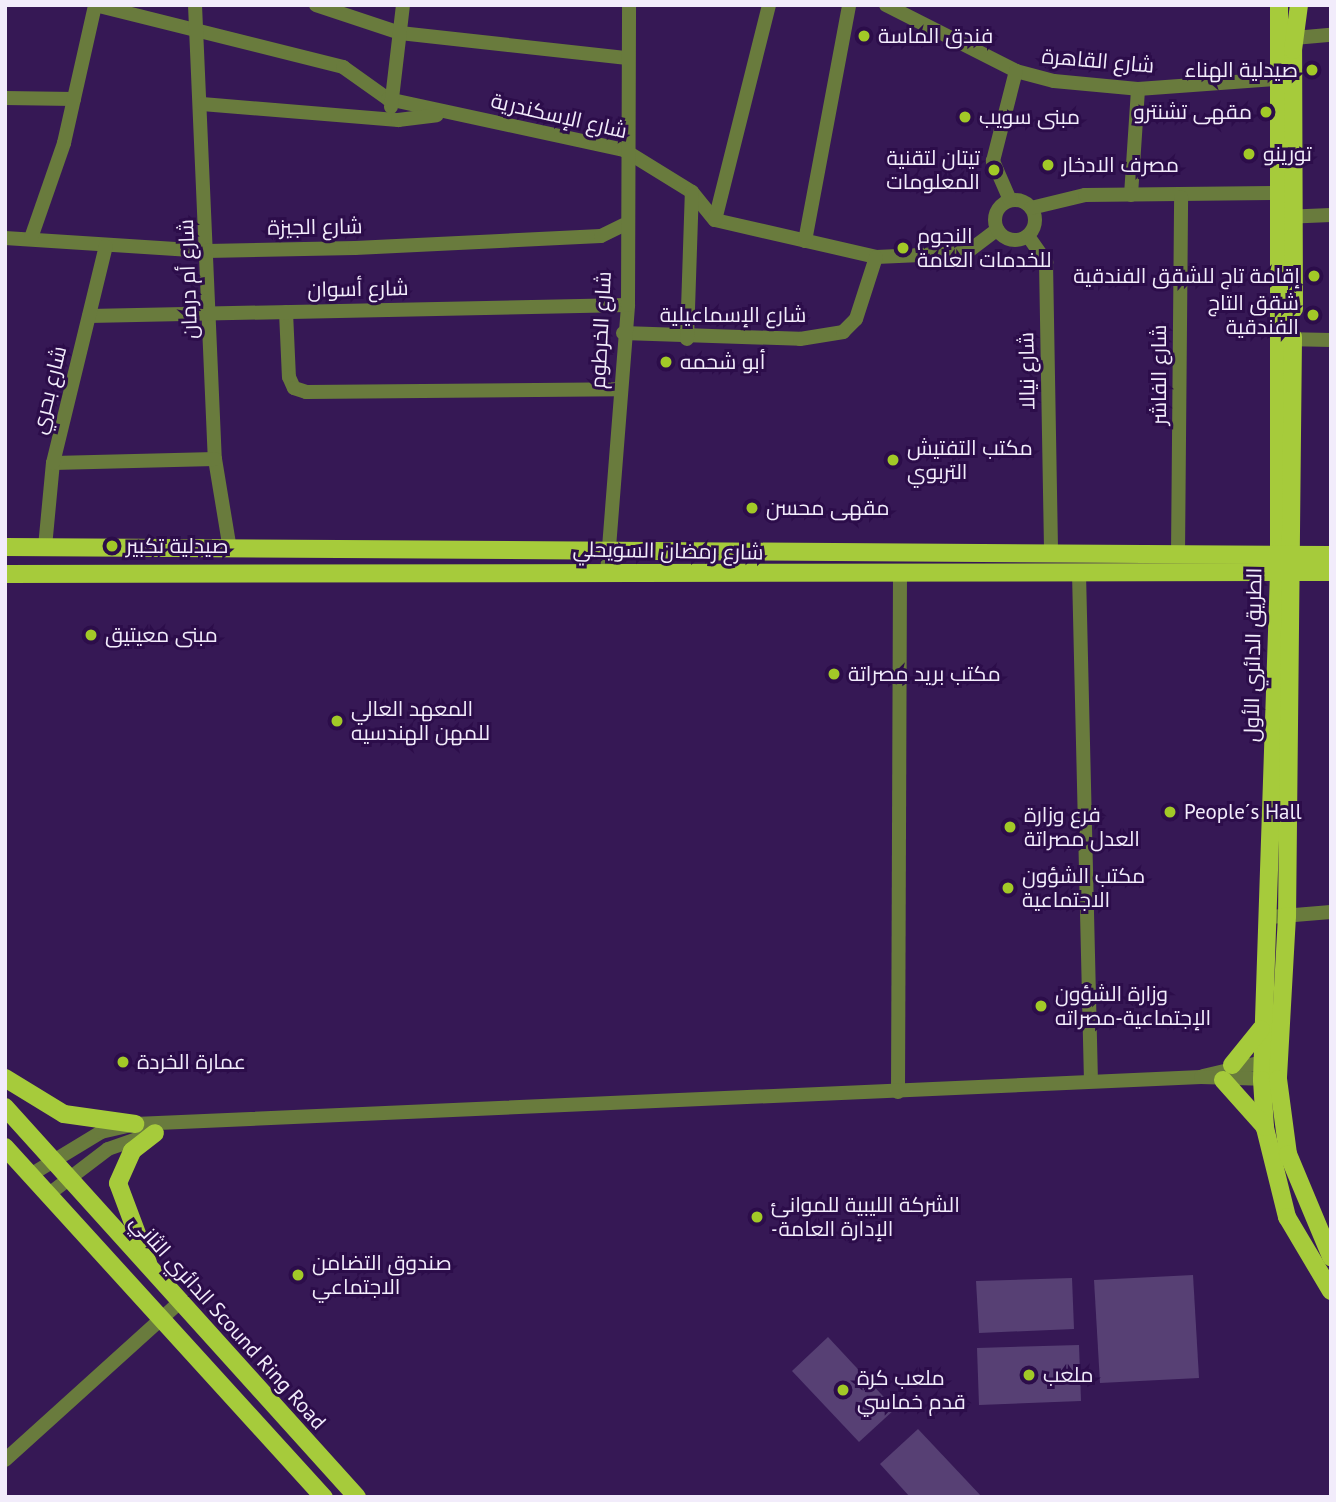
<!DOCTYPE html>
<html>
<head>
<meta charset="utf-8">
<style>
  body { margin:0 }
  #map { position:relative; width:1336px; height:1502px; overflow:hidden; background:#361855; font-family:"PT Sans",Cairo,sans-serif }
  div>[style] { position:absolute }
  .green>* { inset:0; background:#574074 }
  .minor>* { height:14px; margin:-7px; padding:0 7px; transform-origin:7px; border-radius:7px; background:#697b3d }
  .minor>.ring { margin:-7px; padding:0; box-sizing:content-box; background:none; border:14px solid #697b3d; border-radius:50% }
  .tertiary>* { height:14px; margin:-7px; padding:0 7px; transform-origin:7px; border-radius:7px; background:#697b3d }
  .primary>* { height:18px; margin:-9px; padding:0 9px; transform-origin:9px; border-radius:9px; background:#a6cb3b }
  .dots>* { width:19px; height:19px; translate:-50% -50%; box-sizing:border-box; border:4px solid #2c0d4a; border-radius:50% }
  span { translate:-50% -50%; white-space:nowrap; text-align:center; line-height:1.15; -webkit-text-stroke:6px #2c0d4a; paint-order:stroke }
  .poi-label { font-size:21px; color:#f2ecfb }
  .left { translate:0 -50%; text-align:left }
  .right { translate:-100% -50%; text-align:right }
  .street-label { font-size:21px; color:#f2ecfb }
  .frame { position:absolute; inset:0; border:7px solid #f2ecfb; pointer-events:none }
</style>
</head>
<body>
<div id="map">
  <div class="green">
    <i style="clip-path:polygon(1193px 1275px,1199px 1378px,1100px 1383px,1094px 1280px)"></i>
    <i style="clip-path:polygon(1072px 1278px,1074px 1329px,979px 1333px,976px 1281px)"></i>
    <i style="clip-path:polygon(828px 1337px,895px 1409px,859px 1442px,792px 1371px)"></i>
    <i style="clip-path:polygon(1079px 1345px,1081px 1401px,979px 1405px,977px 1348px)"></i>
    <i style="clip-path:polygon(918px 1429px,982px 1497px,910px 1497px,880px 1464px)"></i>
  </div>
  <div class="minor">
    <i style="left:95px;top:5px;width:256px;rotate:14deg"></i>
    <i style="left:343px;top:67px;width:55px;rotate:35.4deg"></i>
    <i style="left:388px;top:99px;width:241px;rotate:12.2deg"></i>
    <i style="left:624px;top:150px;width:80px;rotate:31.7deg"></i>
    <i style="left:692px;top:192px;width:36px;rotate:51deg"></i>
    <i style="left:715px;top:220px;width:165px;rotate:12.9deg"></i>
    <i style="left:876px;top:257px;width:90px;rotate:-2.5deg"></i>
    <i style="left:966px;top:253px;width:39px;rotate:-37deg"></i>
    <i style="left:195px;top:5px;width:454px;rotate:87.5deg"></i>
    <i style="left:215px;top:459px;width:92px;rotate:80.6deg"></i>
    <i style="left:316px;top:5px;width:89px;rotate:18.4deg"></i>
    <i style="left:400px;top:33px;width:229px;rotate:6.3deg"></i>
    <i style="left:886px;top:5px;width:146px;rotate:26.9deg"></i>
    <i style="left:1016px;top:71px;width:39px;rotate:15deg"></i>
    <i style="left:1054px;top:81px;width:84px;rotate:5.4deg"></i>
    <i style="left:1138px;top:89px;width:149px;rotate:-4.2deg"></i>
    <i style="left:1294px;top:38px;width:37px;rotate:-5deg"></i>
    <i style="left:5px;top:98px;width:69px;rotate:0.8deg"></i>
    <i style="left:202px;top:104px;width:197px;rotate:4.7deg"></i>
    <i style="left:398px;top:120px;width:39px;rotate:-7deg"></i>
    <i style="left:391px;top:107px;width:103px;rotate:-83.3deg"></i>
    <i style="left:1131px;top:195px;width:106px;rotate:-86.2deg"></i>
    <i class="ring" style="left:995px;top:200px;width:26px;height:26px"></i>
    <i style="left:1010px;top:200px;width:43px;rotate:-113.6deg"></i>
    <i style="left:993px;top:161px;width:93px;rotate:-75.7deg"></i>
    <i style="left:1031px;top:208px;width:56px;rotate:-13.5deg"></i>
    <i style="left:1085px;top:195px;width:202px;rotate:-0.6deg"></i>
    <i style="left:1283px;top:217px;width:48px;rotate:-2.4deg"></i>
    <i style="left:715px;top:220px;width:222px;rotate:-75.9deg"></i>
    <i style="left:1028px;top:236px;width:32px;rotate:55deg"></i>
    <i style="left:1046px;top:262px;width:291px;rotate:89deg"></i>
    <i style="left:5px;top:238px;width:202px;rotate:3.7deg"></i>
    <i style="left:207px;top:251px;width:148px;rotate:-1.2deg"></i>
    <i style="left:355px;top:248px;width:246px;rotate:-2.8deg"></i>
    <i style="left:601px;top:236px;width:25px;rotate:-26deg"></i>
    <i style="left:31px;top:238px;width:101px;rotate:-70.8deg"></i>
    <i style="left:64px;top:143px;width:141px;rotate:-77.3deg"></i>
    <i style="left:805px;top:241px;width:240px;rotate:-79.4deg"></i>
    <i style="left:286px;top:312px;width:65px;rotate:87.4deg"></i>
    <i style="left:289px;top:377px;width:12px;rotate:66deg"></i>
    <i style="left:294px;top:388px;width:13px;rotate:18deg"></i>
    <i style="left:306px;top:392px;width:314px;rotate:-0.5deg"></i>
    <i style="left:89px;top:316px;width:539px;rotate:-1.17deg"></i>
    <i style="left:623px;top:333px;width:177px;rotate:1.9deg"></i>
    <i style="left:800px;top:339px;width:44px;rotate:-9.2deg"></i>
    <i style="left:843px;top:332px;width:18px;rotate:-45deg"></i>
    <i style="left:856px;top:319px;width:65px;rotate:-72.1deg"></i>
    <i style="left:687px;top:339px;width:147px;rotate:-88.1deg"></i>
    <i style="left:1283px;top:339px;width:48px;rotate:1.2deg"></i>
    <i style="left:53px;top:463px;width:162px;rotate:-1.4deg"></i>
    <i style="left:45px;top:547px;width:84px;rotate:-84.6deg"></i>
    <i style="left:53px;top:463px;width:223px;rotate:-76.3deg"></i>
    <i style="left:1178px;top:554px;width:357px;rotate:-89.5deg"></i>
    <i style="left:607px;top:573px;width:269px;rotate:-85.5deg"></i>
    <i style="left:628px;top:305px;width:300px;rotate:-89.8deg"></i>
    <i style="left:1079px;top:573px;width:508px;rotate:88.65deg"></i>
    <i style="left:1203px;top:1076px;width:70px;rotate:-13.2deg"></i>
    <i style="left:898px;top:1092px;width:516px;rotate:-89.78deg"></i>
    <i style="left:32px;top:1174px;width:81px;rotate:-31.3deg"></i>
    <i style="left:101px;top:1132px;width:35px;rotate:-13deg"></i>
    <i style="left:135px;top:1124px;width:1067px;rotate:-2.52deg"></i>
    <i style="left:1201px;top:1077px;width:68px;rotate:1.7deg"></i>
    <i style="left:49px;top:1194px;width:74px;rotate:-37.3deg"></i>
    <i style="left:108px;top:1149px;width:49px;rotate:-19.2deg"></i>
    <i style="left:5px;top:1460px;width:236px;rotate:-42.1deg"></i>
  </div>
  <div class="tertiary">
    <i style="left:1270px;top:917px;width:61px;rotate:-4.7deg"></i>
  </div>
  <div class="primary">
    <i style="left:1279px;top:5px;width:567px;rotate:90deg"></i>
    <i style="left:1279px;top:572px;width:508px;rotate:91.92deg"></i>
    <i style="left:1262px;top:1080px;width:48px;rotate:86.4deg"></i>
    <i style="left:1265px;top:1128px;width:92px;rotate:76.1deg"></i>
    <i style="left:1287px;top:1217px;width:86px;rotate:59.3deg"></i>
    <i style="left:1294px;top:309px;width:259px;rotate:-90.2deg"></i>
    <i style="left:1293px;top:50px;width:45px;rotate:-82.4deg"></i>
    <i style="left:1293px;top:337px;width:579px;rotate:90.59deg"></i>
    <i style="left:1287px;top:916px;width:163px;rotate:93.2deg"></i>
    <i style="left:1278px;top:1079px;width:76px;rotate:82.4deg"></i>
    <i style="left:1288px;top:1154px;width:112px;rotate:67.3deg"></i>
    <i style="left:5px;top:547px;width:1326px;rotate:0.35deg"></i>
    <i style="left:5px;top:574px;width:1326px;rotate:-0.09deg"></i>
    <i style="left:1232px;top:1065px;width:46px;rotate:-51.1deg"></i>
    <i style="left:5px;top:1078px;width:69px;rotate:31.4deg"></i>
    <i style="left:64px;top:1114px;width:72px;rotate:8deg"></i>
    <i style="left:1223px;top:1080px;width:63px;rotate:48.2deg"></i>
    <i style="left:5px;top:1107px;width:525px;rotate:47.93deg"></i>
    <i style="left:5px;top:1147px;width:474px;rotate:47.7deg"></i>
    <i style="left:148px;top:1263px;width:85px;rotate:-110.6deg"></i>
    <i style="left:118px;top:1183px;width:35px;rotate:-66deg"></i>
    <i style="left:132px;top:1151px;width:29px;rotate:-38deg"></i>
  </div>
  <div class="dots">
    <i style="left:864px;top:36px;background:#a2c927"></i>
    <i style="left:1312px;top:70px;background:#a2c927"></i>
    <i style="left:1266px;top:112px;background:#a2c927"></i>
    <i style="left:965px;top:117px;background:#a2c927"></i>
    <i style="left:1249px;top:154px;background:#a2c927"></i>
    <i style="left:1048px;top:165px;background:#a2c927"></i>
    <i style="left:994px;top:170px;background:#a2c927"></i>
    <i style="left:903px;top:248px;background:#a2c927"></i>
    <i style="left:1314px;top:276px;background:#a2c927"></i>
    <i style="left:1313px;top:315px;background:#a2c927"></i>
    <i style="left:666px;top:362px;background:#a2c927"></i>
    <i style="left:893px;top:460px;background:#a2c927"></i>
    <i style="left:752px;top:508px;background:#a2c927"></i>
    <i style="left:112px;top:546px;background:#a2c927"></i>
    <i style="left:91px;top:635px;background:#a2c927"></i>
    <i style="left:834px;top:674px;background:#a2c927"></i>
    <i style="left:337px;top:721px;background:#a2c927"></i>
    <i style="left:1170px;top:812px;background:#a2c927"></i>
    <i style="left:1010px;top:827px;background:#a2c927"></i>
    <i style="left:1008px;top:888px;background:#a2c927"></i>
    <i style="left:1041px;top:1006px;background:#a2c927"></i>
    <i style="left:123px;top:1062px;background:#a2c927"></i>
    <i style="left:757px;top:1217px;background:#a2c927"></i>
    <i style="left:298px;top:1275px;background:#a2c927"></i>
    <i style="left:1029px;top:1375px;background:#a2c927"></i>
    <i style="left:843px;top:1390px;background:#a2c927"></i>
  </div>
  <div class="poi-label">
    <span class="left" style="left:878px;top:36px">فندق الماسة</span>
    <span class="right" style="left:1298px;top:70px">صيدلية الهناء</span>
    <span class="right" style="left:1252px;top:112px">مقهى تشنترو</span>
    <span class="left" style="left:979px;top:117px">مبنى سويب</span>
    <span class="left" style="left:1263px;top:154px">تورينو</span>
    <span class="right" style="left:980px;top:170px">تيتان لتقنية<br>المعلومات</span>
    <span class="left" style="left:1062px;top:165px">مصرف الادخار</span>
    <span class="left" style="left:917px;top:248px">النجوم<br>للخدمات العامة</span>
    <span class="right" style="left:1300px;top:276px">إقامة تاج للشقق الفندقية</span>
    <span class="right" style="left:1299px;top:315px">شقق التاج<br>الفندقية</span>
    <span class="left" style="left:680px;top:362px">أبو شحمه</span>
    <span class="left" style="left:907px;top:460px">مكتب التفتيش<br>التربوي</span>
    <span class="left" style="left:766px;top:508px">مقهى محسن</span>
    <span class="left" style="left:126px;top:546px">صيدلية تكبير</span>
    <span class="left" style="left:105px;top:635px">مبنى معيتيق</span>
    <span class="left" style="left:848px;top:674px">مكتب بريد مصراتة</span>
    <span class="left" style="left:351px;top:721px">المعهد العالي<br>للمهن الهندسيه</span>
    <span class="left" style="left:1184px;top:812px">People´s Hall</span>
    <span class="left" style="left:1024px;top:827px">فرع وزارة<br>العدل مصراتة</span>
    <span class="left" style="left:1022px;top:888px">مكتب الشؤون<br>الاجتماعية</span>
    <span class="left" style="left:1055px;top:1006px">وزارة الشؤون<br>الإجتماعية-مصراته</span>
    <span class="left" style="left:137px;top:1062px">عمارة الخردة</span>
    <span class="left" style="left:771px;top:1217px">الشركة الليبية للموانئ<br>-الإدارة العامة</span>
    <span class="left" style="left:312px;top:1275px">صندوق التضامن<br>الاجتماعي</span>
    <span class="left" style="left:1043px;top:1375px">ملعب</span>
    <span class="left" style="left:857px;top:1390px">ملعب كرة<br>قدم خماسي</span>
  </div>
  <div class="street-label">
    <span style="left:1098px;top:61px;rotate:5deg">شارع القاهرة</span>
    <span style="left:559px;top:116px;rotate:13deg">شارع الإسكندرية</span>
    <span style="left:315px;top:227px;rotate:-1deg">شارع الجيزة</span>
    <span style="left:188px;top:279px;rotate:-92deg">شارع أم درمان</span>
    <span style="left:358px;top:289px;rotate:-1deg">شارع أسوان</span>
    <span style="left:733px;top:315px">شارع الإسماعيلية</span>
    <span style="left:601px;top:330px;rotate:-87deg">شارع الخرطوم</span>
    <span style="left:1027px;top:371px;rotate:-91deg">شارع نيالا</span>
    <span style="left:1159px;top:375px;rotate:-90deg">شارع الفاشر</span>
    <span style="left:49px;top:390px;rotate:-76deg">شارع بحري</span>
    <span style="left:668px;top:551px;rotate:1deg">شارع رمضان السويحلي</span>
    <span style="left:1253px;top:655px;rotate:-89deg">الطريق الدائري الأول</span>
    <span style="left:228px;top:1322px;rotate:48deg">الدائري الثاني Scound Ring Road</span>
  </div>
  <div class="frame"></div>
</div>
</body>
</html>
